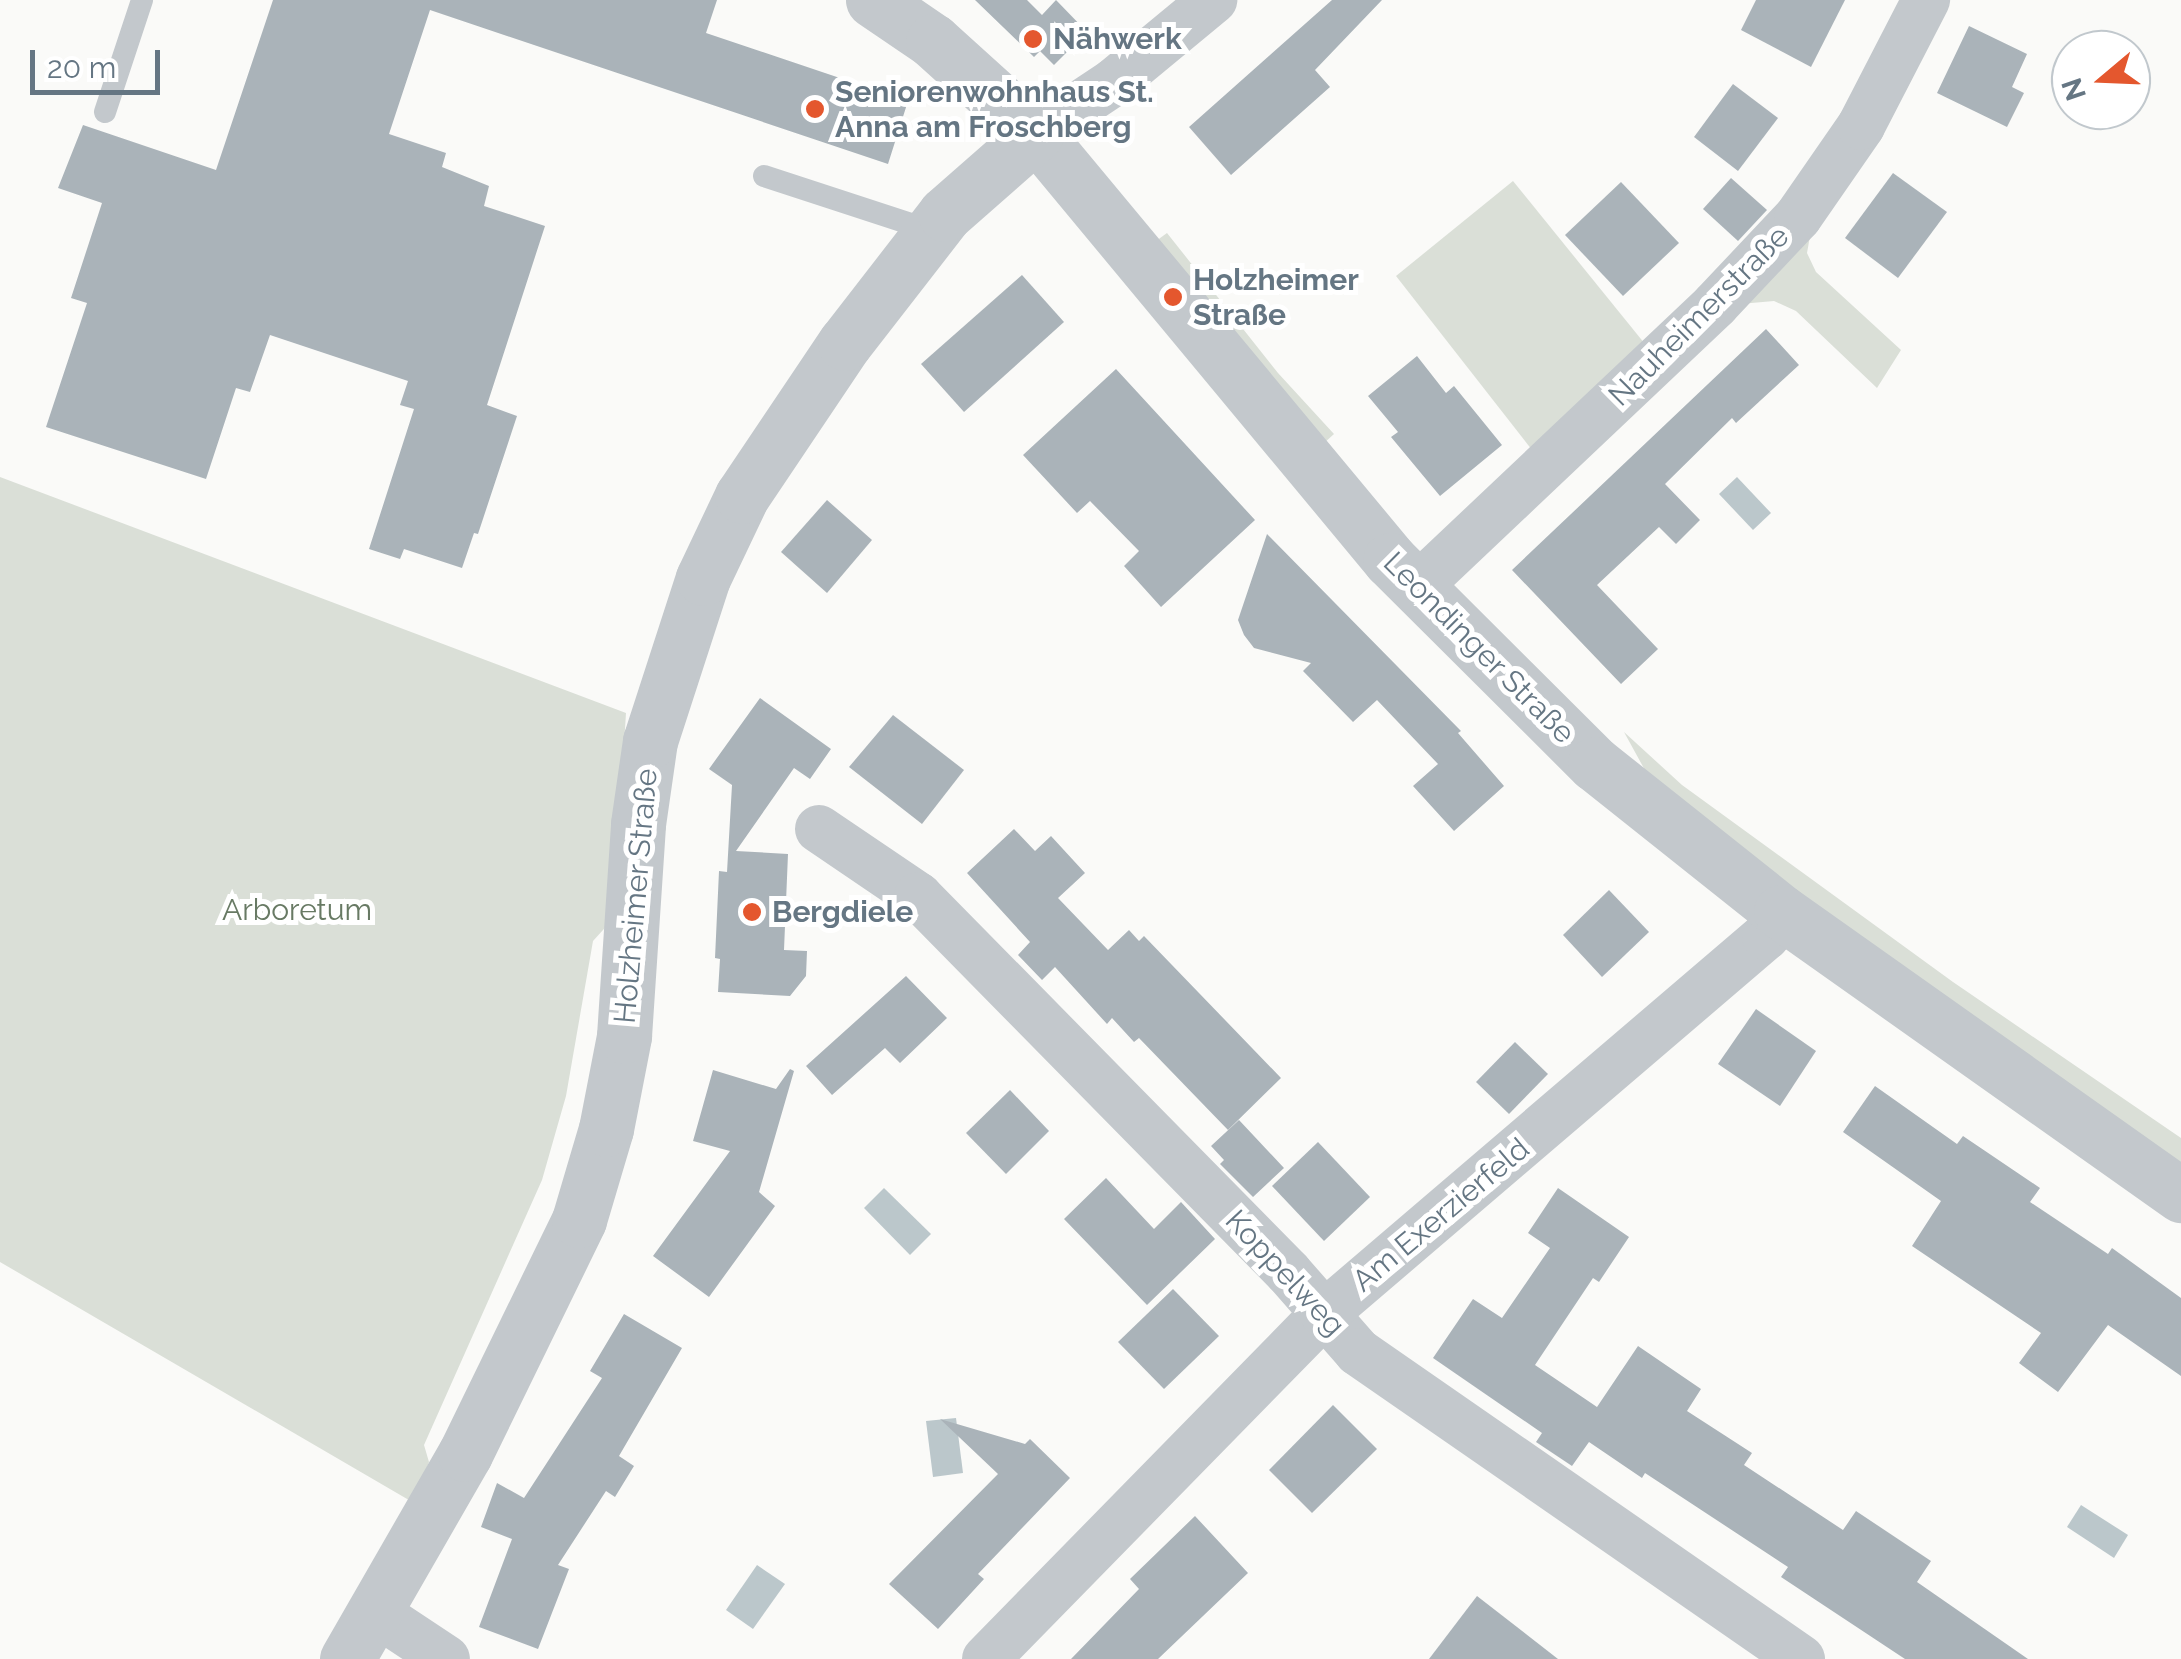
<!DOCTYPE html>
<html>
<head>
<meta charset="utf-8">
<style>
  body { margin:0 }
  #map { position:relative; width:2181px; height:1659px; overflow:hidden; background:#fafaf8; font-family:Raleway,sans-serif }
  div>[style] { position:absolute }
  .green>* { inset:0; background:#dadfd7 }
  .water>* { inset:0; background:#bbc7cb }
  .building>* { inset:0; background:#aab3b9 }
  .service>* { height:22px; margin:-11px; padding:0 11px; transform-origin:11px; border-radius:11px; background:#c3c8cc }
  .minor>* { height:48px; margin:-24px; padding:0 24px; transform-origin:24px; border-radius:24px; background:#c3c8cc }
  .tertiary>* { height:55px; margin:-27.5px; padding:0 27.5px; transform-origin:27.5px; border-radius:27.5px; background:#c3c8cc }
  .dots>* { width:28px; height:28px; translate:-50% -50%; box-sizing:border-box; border:5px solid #fff; border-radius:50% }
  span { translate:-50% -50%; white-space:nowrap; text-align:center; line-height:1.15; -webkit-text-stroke:10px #fff; paint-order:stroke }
  .poi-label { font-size:30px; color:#657683; font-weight:700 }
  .left { translate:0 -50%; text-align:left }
  .street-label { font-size:30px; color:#657683 }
  .park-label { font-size:30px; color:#687a64 }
  .north { position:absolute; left:2051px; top:30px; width:100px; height:100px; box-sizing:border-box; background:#fff; border:2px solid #c1c8cd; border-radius:50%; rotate:251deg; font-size:28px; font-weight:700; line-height:40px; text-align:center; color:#657683 }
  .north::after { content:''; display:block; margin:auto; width:35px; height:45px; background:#e4572e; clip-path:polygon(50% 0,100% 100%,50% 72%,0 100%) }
  .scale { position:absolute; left:30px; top:50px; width:130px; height:45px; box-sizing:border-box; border:5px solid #657683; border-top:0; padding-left:12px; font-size:30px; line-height:35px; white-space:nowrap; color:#657683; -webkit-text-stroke:8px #fff; paint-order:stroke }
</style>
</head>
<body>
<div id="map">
  <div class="green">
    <i style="clip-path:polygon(1513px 181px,1645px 344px,1532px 450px,1396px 276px)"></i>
    <i style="clip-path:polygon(1812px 225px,1807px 253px,1816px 272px,1901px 350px,1877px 388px,1796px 311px,1774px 301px,1740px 304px)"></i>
    <i style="clip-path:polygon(1167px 233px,1278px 373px,1334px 434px,1323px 444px,1156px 241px)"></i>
    <i style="clip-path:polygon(0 477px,626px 713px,613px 919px,593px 941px,566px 1096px,542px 1180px,424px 1445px,429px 1462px,414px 1503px,0 1262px)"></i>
    <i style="clip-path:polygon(1624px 732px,1682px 785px,1953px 982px,2181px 1138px,2181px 1165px,1921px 985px,1652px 783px)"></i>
  </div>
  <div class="water">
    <i style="clip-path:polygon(1737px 477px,1771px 513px,1753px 530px,1719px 494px)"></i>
    <i style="clip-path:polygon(884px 1188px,931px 1234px,910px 1255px,864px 1208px)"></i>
    <i style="clip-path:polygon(956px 1418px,963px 1473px,933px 1477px,926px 1421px)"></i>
    <i style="clip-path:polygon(2081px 1505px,2128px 1535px,2114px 1558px,2067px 1527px)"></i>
    <i style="clip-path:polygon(757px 1565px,785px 1584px,753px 1629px,726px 1610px)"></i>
  </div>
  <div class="building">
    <i style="clip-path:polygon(273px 0,717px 0,706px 33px,908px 101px,888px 164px,430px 10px,389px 134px,446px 153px,442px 167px,489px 186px,484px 206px,545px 226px,487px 405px,517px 416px,478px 534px,474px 533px,462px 568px,404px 549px,400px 559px,369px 549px,414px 409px,400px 405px,408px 381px,270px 335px,250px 392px,236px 388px,206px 479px,46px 427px,87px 303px,71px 298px,102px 203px,58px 188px,83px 125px,216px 170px)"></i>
    <i style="clip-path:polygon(975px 0,1027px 0,1042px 15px,1056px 0,1087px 32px,1054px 65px,1040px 51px,1034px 57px)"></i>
    <i style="clip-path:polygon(1332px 0,1382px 0,1315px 70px,1330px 87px,1231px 175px,1189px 127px)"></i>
    <i style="clip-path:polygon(1756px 0,1845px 0,1811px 67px,1741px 30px)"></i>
    <i style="clip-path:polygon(1969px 26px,2027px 54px,2012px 87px,2024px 93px,2007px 127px,1937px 93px)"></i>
    <i style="clip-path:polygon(1733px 84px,1778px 118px,1738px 171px,1694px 137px)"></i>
    <i style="clip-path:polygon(1893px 173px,1947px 212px,1898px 278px,1845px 238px)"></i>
    <i style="clip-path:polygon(1731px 178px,1767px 210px,1738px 241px,1703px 209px)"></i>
    <i style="clip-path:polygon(1621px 182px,1679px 243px,1623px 296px,1565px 235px)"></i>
    <i style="clip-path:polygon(1022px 275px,1064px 322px,964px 412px,921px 364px)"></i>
    <i style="clip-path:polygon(1766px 329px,1799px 365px,1736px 423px,1732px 418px,1665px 484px,1700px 520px,1676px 544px,1659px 527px,1597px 585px,1658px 649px,1621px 684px,1512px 570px)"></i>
    <i style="clip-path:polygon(1417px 356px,1446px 393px,1454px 386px,1502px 445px,1440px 496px,1391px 437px,1398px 432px,1368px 396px)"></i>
    <i style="clip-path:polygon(1116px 369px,1255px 520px,1161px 607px,1124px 566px,1139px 551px,1090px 501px,1077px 513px,1023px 455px)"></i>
    <i style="clip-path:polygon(827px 500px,872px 540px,827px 593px,781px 552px)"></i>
    <i style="clip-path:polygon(1267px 534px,1461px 731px,1458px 733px,1504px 786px,1454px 831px,1413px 786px,1438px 764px,1377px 700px,1353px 722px,1303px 671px,1311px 663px,1254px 648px,1244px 635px,1238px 620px)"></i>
    <i style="clip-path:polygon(760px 698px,831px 749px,810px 779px,794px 768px,736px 851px,788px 854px,784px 950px,807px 951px,806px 976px,790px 996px,718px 992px,720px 959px,715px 958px,719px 871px,727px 872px,732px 785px,709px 769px)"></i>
    <i style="clip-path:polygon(893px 715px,964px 770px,922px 824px,849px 767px)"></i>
    <i style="clip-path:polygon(1014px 829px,1035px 851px,1051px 836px,1085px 873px,1058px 898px,1108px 950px,1129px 930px,1139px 941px,1144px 936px,1281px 1078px,1228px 1130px,1139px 1038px,1134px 1042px,1112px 1018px,1107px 1024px,1055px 967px,1042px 980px,1018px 955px,1030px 942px,967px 873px)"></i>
    <i style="clip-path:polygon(1609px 890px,1649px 932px,1602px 977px,1563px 935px)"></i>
    <i style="clip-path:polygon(906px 976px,947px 1018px,900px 1063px,885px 1048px,832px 1095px,806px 1066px)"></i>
    <i style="clip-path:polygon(1756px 1009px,1816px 1051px,1780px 1106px,1718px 1064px)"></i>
    <i style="clip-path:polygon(1515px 1042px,1548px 1074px,1509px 1114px,1476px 1082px)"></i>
    <i style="clip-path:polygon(790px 1069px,794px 1071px,759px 1192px,775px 1206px,709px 1297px,653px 1256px,730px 1151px,693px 1141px,713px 1070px,776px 1089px)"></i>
    <i style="clip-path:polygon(1875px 1086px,1957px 1144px,1963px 1136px,2040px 1188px,2030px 1202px,2108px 1254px,2112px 1248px,2181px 1298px,2181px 1376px,2108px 1325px,2058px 1392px,2019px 1363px,2041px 1333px,1912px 1246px,1941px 1201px,1843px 1132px)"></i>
    <i style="clip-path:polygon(1010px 1090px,1049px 1131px,1006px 1174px,966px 1133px)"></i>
    <i style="clip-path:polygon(1239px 1120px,1284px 1168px,1253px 1197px,1220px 1164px,1224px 1160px,1211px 1146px)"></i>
    <i style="clip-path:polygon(1318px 1142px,1370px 1197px,1324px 1241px,1272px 1186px)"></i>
    <i style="clip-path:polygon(1106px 1178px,1154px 1229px,1181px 1202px,1215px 1239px,1147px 1305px,1064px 1219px)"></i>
    <i style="clip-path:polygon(1558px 1188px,1629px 1237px,1599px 1282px,1593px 1278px,1535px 1365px,1597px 1407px,1638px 1346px,1701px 1389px,1687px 1411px,1752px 1453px,1744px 1465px,1843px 1530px,1856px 1511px,1931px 1561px,1917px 1582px,2028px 1659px,1905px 1659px,1781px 1577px,1788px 1567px,1645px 1473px,1642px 1478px,1589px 1442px,1572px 1466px,1536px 1442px,1542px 1433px,1433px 1358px,1473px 1299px,1502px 1318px,1550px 1248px,1528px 1233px)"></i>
    <i style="clip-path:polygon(1173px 1289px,1219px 1336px,1164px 1389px,1118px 1342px)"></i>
    <i style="clip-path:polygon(624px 1314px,682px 1348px,619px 1456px,634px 1466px,615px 1497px,606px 1491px,558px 1565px,569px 1569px,538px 1649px,479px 1627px,512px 1539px,481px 1527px,497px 1483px,524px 1498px,602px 1378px,590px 1371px)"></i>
    <i style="clip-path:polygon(1333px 1405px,1377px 1449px,1312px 1513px,1269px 1470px)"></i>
    <i style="clip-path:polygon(940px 1419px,1025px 1444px,1030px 1439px,1070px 1478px,978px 1574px,984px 1579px,938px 1629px,889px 1584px,998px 1474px)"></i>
    <i style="clip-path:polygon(1195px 1516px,1248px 1573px,1158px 1659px,1071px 1659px,1139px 1589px,1130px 1579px)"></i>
    <i style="clip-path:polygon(1477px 1596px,1558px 1659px,1429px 1659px)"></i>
  </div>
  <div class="service">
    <i style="left:105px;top:112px;width:118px;rotate:-71.7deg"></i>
    <i style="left:764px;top:176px;width:177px;rotate:18.1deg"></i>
  </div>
  <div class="minor">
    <i style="left:1036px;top:134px;width:94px;rotate:-33.7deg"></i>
    <i style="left:1114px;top:82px;width:129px;rotate:-39.6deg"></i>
    <i style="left:1416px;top:588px;width:412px;rotate:-43.4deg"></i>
    <i style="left:1715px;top:305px;width:121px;rotate:-46.7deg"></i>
    <i style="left:1798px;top:217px;width:111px;rotate:-55.3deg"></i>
    <i style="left:1861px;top:126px;width:142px;rotate:-62.7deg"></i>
    <i style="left:819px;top:829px;width:120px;rotate:34.1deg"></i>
    <i style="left:918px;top:896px;width:528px;rotate:45.46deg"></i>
    <i style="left:1288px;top:1272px;width:106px;rotate:48.8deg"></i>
    <i style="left:1358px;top:1352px;width:539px;rotate:34.72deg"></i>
    <i style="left:375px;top:1612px;width:85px;rotate:33.5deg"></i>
    <i style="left:986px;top:1659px;width:483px;rotate:-45.6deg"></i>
    <i style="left:1324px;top:1314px;width:582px;rotate:-40.54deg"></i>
    <i style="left:1766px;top:936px;width:28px;rotate:-58deg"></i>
  </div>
  <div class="tertiary">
    <i style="left:873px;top:0;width:73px;rotate:34.3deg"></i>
    <i style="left:933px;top:41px;width:139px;rotate:42.1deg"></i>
    <i style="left:1036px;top:134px;width:554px;rotate:50.27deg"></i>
    <i style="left:1390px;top:560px;width:289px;rotate:44.9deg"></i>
    <i style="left:1595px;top:764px;width:238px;rotate:38.5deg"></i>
    <i style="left:1781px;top:912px;width:490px;rotate:35.3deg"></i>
    <i style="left:347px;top:1659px;width:237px;rotate:-60.1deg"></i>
    <i style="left:465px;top:1454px;width:260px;rotate:-64deg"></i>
    <i style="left:579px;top:1220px;width:95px;rotate:-73.5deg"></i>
    <i style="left:606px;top:1129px;width:95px;rotate:-79deg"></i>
    <i style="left:624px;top:1036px;width:212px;rotate:-86.2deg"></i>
    <i style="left:638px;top:824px;width:84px;rotate:-81.8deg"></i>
    <i style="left:650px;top:741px;width:171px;rotate:-72deg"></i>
    <i style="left:703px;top:578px;width:91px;rotate:-64.6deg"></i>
    <i style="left:742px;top:496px;width:184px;rotate:-56.1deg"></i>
    <i style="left:845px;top:343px;width:163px;rotate:-52.2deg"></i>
    <i style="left:945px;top:214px;width:121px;rotate:-41.3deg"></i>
  </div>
  <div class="dots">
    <i style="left:1033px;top:39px;background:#e4572e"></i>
    <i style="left:815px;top:109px;background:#e4572e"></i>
    <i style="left:1173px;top:297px;background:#e4572e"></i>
    <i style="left:752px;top:912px;background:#e4572e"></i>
  </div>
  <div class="poi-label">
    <span class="left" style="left:1053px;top:39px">Nähwerk</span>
    <span class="left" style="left:835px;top:109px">Seniorenwohnhaus St.<br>Anna am Froschberg</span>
    <span class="left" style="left:1193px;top:297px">Holzheimer<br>Straße</span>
    <span class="left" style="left:772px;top:912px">Bergdiele</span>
  </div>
  <div class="street-label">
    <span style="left:1699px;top:316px;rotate:-45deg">Nauheimerstraße</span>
    <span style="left:1479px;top:648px;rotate:45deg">Leondinger Straße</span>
    <span style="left:636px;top:896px;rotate:-85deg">Holzheimer Straße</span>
    <span style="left:1441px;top:1215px;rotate:-40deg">Am Exerzierfeld</span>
    <span style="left:1285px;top:1273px;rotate:47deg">Koppelweg</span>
  </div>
  <div class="park-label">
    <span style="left:297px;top:910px">Arboretum</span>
  </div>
  <div class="north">N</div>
  <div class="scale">20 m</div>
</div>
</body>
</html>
